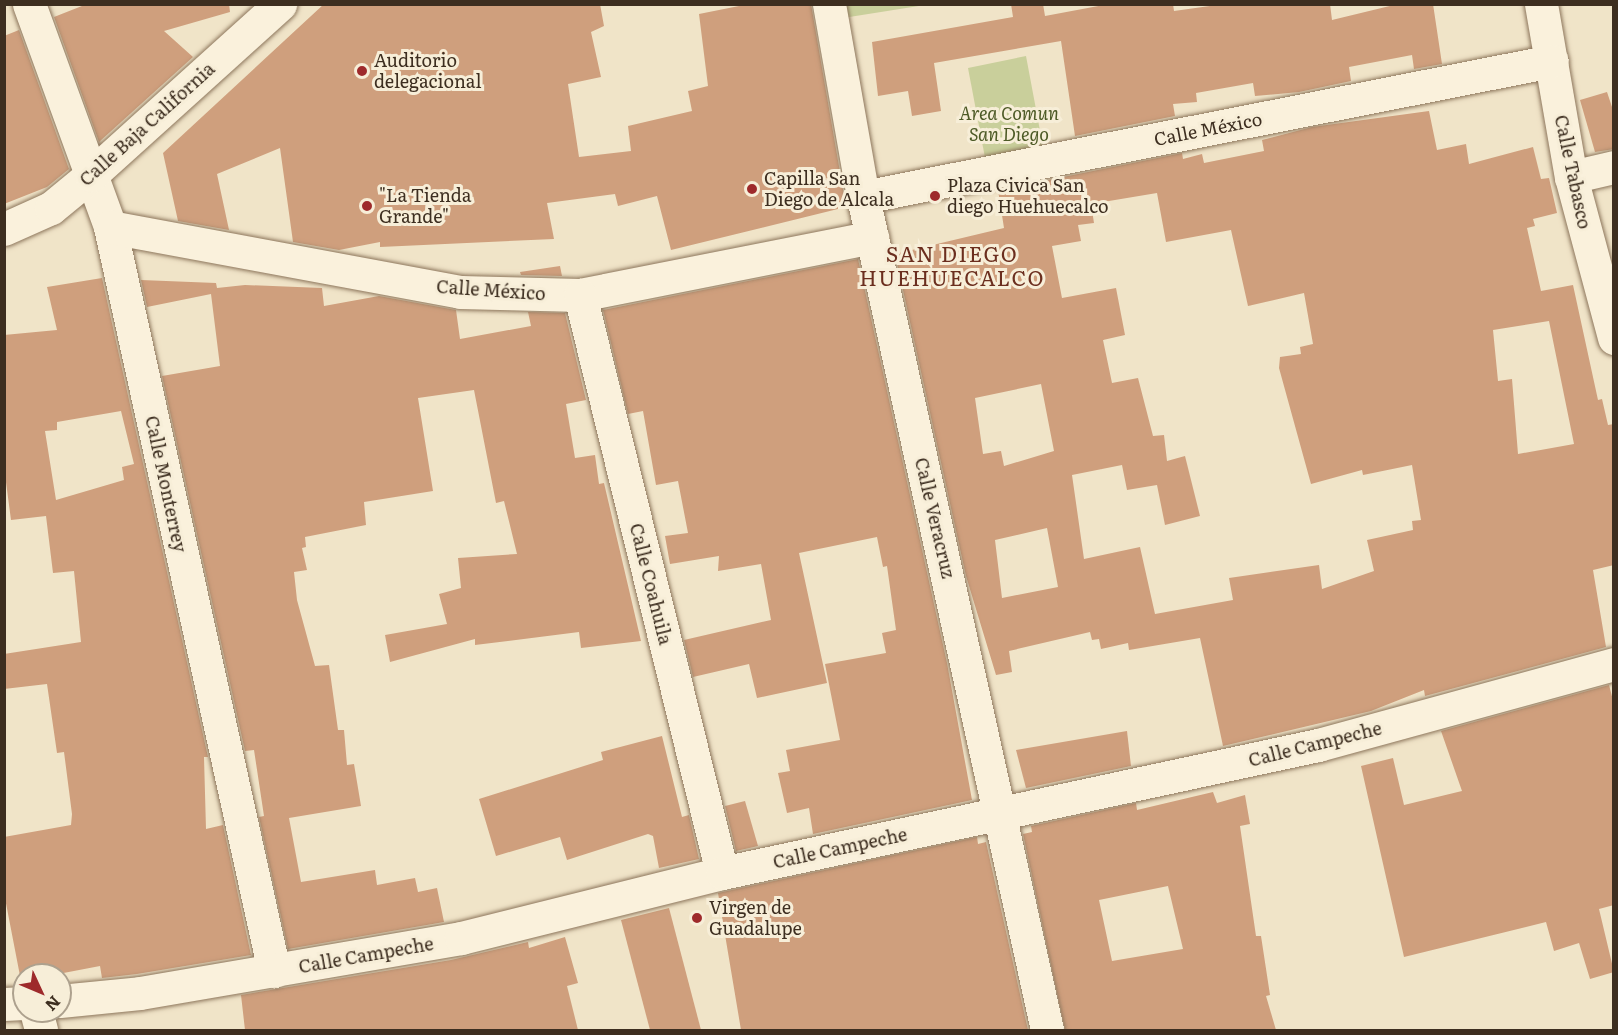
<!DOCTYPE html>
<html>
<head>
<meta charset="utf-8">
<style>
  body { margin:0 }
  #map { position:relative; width:1618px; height:1035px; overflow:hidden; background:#f0e4c8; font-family:Literata,serif }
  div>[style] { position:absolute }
  .green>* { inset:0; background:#c9cf9b }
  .building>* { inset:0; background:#cf9f7d }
  .roads { filter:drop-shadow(0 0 2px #8d765c) drop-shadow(0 0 2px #8d765c) }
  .minor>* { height:33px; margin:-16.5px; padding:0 16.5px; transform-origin:16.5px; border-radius:16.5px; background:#faf1dc }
  .dots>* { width:16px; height:16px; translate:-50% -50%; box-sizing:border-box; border:3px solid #f7eed8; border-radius:50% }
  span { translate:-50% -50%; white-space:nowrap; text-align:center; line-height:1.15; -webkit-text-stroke:6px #f7eed8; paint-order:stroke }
  .poi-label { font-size:18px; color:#3d2e20 }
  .left { translate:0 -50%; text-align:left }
  .park-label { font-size:18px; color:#4d5a26; font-style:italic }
  .street-label { font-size:18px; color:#3d2e20 }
  .quarter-label { font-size:21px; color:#6b2e1e; letter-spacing:1.5px }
  .frame { position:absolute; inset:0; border:6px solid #3d2e20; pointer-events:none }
  .north { position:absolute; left:12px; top:963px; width:60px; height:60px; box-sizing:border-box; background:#f7eed8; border:2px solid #ada18e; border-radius:50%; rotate:134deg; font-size:16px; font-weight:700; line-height:24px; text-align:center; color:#3d2e20 }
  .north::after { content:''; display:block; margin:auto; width:21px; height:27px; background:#9e2a2b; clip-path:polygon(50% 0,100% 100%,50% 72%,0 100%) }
</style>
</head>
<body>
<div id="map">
  <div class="green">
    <i style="clip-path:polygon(841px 4px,925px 5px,843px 18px)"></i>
    <i style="clip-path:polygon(1026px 56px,1044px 152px,986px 163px,968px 68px)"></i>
  </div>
  <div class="building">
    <i style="clip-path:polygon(87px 4px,229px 4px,230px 12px,164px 31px,193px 57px,99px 142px,54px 17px)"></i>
    <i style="clip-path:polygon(324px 4px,600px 4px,604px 26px,591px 32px,601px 77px,568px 84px,579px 157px,631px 151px,628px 126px,692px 111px,688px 91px,708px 86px,699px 14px,749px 4px,811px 4px,846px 207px,671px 250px,657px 196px,618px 206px,615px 194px,547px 203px,554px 239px,380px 247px,380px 242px,339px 250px,293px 242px,280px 148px,217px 174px,229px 230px,178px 221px,163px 153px)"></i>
    <i style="clip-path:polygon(1011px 4px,1043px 4px,1045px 16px,1109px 4px,1173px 4px,1174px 11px,1224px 4px,1330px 4px,1332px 20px,1398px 4px,1433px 4px,1442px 64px,1414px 69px,1412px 55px,1349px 67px,1351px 81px,1299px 92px,1255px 96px,1253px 83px,1196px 93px,1197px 102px,1173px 104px,1175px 116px,1075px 136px,1061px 41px,934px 63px,941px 111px,912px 116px,908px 91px,878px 96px,872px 42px,1013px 17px)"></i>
    <i style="clip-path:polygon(19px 30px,69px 169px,47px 187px,4px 204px,4px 36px)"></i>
    <i style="clip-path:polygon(1607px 92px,1614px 113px,1614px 149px,1595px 152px,1580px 100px)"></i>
    <i style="clip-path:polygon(evenodd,1429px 111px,1437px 150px,1466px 144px,1469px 164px,1533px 147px,1541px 179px,1549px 178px,1557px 213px,1533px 219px,1535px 226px,1527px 228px,1541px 291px,1573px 285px,1598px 400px,1602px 399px,1608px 425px,1614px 424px,1614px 565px,1593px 570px,1606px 647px,1425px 696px,1424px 690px,1371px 711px,1223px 746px,1200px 638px,1129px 650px,1128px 643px,1101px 649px,1099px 639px,1092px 640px,1090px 632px,1009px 651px,1012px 672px,996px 675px,966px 576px,895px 254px,1004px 228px,998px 190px,1182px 153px,1183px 159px,1202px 154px,1204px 163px,1264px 151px,1262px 140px,1312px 127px,1429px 111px,1157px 193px,1166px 242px,1231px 230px,1248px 306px,1304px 293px,1313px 344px,1300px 347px,1301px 354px,1280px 357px,1279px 368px,1311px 484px,1362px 470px,1363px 475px,1412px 465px,1421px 520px,1412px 521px,1413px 530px,1367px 540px,1374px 571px,1322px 589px,1319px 565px,1229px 578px,1233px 600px,1155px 614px,1140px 547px,1084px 559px,1072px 475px,1122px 465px,1127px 490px,1157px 485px,1165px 525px,1200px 516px,1185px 456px,1167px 461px,1164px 435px,1153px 436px,1138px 378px,1112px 383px,1103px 340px,1125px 335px,1116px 288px,1062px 298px,1052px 246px,1081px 241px,1078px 225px,1094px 223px,1091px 204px,1157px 193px,1429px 111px,1549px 321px,1574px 444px,1518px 454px,1512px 379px,1498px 381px,1493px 330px,1549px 321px,1429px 111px,1041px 384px,1054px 451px,1004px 466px,1001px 451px,983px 454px,975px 398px,1041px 384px,1429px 111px,1047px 528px,1058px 587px,1002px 598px,995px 540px,1047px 528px)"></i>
    <i style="clip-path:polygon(858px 259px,947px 663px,972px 800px,813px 834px,809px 808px,787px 813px,778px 773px,790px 771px,786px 750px,840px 740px,825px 664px,886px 653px,882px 633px,896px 630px,887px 566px,883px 567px,877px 537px,799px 553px,827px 683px,757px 698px,749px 664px,693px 677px,684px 640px,771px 620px,761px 564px,718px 571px,719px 556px,670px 564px,665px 536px,688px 533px,678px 481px,656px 485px,643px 411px,628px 414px,603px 310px)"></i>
    <i style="clip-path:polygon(560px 266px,562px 276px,521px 275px,520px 272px)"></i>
    <i style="clip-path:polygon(evenodd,102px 278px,208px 757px,204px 757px,206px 829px,223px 825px,251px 955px,137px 974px,102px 978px,100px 966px,53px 975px,24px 975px,21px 981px,4px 893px,4px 837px,71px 825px,72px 814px,64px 752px,57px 753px,47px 684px,4px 689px,4px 654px,81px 642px,74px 571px,53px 573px,46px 516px,11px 520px,4px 467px,4px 335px,57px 330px,47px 287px,102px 278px,121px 411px,134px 464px,122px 467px,124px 480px,56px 500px,45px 431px,57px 430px,57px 422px,121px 411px)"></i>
    <i style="clip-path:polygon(141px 280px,216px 283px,217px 288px,245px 285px,322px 288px,324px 306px,379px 296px,456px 310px,460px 339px,531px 326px,528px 312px,565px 313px,586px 400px,566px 404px,575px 458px,595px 455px,599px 484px,604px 483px,641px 641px,581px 648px,579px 632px,475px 645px,475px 639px,390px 662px,385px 635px,447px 624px,439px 594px,461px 588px,458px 558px,517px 554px,504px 501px,496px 503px,474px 390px,418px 398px,433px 491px,364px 502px,366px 525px,305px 537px,306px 547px,302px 548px,307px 570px,294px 572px,297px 600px,315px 666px,329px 665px,338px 730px,344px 730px,347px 765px,354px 764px,361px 806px,289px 818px,301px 882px,375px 870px,377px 885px,415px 878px,418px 892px,437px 888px,444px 922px,288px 949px,259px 817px,264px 816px,254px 750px,245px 751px,162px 376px,220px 366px,211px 294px,147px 307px)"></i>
    <i style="clip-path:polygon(1609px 685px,1614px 704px,1614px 905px,1599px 909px,1614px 972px,1590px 979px,1579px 943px,1554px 951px,1546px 922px,1404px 957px,1361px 766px,1393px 758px,1404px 805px,1462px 791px,1441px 731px)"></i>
    <i style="clip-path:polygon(1127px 731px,1131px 766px,1026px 788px,1016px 750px)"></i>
    <i style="clip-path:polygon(662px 736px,682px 817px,689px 815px,699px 859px,659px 868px,653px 836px,648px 834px,567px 860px,560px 837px,496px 856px,479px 799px,603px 760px,601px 752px)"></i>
    <i style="clip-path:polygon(evenodd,1213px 792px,1217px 803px,1245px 795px,1250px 824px,1240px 826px,1256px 936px,1261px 936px,1270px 995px,1266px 996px,1276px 1030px,1065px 1030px,1023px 834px,1032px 832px,1031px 826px,1136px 803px,1137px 810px,1213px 792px,1168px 886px,1183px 949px,1112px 961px,1099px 900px,1168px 886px)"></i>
    <i style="clip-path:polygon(745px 801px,758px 846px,736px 851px,725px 806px)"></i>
    <i style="clip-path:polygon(977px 837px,978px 844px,986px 842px,1028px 1030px,741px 1030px,718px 893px)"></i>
    <i style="clip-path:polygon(669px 908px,701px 1030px,650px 1030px,621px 920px)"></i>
    <i style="clip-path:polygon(565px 937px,578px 983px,567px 986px,578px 1030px,245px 1030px,241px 995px,451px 960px,528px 942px,529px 948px)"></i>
  </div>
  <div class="roads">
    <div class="minor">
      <i style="left:29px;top:4px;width:237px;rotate:70deg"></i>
      <i style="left:110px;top:227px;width:762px;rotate:77.57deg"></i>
      <i style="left:829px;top:4px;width:196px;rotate:80deg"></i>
      <i style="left:863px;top:197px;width:853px;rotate:77.54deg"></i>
      <i style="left:1541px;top:4px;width:176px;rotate:80.2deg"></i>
      <i style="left:1571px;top:177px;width:167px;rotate:75deg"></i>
      <i style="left:1571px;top:177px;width:44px;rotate:-13.1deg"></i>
      <i style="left:863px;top:197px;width:702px;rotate:-11.17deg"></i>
      <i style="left:110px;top:227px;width:356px;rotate:10.5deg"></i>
      <i style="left:460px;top:292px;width:120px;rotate:1.4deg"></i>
      <i style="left:580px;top:295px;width:298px;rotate:-11.2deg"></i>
      <i style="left:4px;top:229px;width:51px;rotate:-24.1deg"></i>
      <i style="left:51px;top:208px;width:52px;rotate:-39.5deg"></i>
      <i style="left:91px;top:175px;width:255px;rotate:-42.1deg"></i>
      <i style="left:580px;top:295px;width:595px;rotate:76.2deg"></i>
      <i style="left:60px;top:1001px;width:80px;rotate:-5.7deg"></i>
      <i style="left:140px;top:993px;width:326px;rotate:-9.7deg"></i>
      <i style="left:461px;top:938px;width:269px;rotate:-14deg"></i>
      <i style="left:722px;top:873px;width:610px;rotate:-12.12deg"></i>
      <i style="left:1318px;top:745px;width:307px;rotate:-15.3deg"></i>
      <i style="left:4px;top:1004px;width:20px;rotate:-3deg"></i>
      <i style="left:36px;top:1011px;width:20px;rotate:75deg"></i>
    </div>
  </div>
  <div class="dots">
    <i style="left:362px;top:71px;background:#9e2a2b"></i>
    <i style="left:752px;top:189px;background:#9e2a2b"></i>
    <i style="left:935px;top:196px;background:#9e2a2b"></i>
    <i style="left:367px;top:206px;background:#9e2a2b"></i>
    <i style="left:697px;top:918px;background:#9e2a2b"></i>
  </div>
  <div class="poi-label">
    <span class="left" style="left:374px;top:71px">Auditorio<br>delegacional</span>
    <span class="left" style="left:764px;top:189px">Capilla San<br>Diego de Alcala</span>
    <span class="left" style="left:947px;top:196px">Plaza Civica San<br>diego Huehuecalco</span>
    <span class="left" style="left:379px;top:206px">"La Tienda<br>Grande"</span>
    <span class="left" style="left:709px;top:918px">Virgen de<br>Guadalupe</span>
  </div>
  <div class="park-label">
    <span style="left:1009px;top:124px">Area Comun<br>San Diego</span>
  </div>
  <div class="street-label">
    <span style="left:147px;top:124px;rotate:-42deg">Calle Baja California</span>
    <span style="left:1208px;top:129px;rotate:-11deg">Calle México</span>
    <span style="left:1573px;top:172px;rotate:78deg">Calle Tabasco</span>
    <span style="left:491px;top:290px;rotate:4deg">Calle México</span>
    <span style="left:166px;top:484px;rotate:78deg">Calle Monterrey</span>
    <span style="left:935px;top:518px;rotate:77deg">Calle Veracruz</span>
    <span style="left:651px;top:584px;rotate:76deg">Calle Coahuila</span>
    <span style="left:1315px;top:744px;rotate:-14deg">Calle Campeche</span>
    <span style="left:840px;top:848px;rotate:-12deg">Calle Campeche</span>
    <span style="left:366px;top:955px;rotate:-10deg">Calle Campeche</span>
  </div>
  <div class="quarter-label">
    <span style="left:952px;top:265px">SAN DIEGO<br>HUEHUECALCO</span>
  </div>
  <div class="frame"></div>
  <div class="north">N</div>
</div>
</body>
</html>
